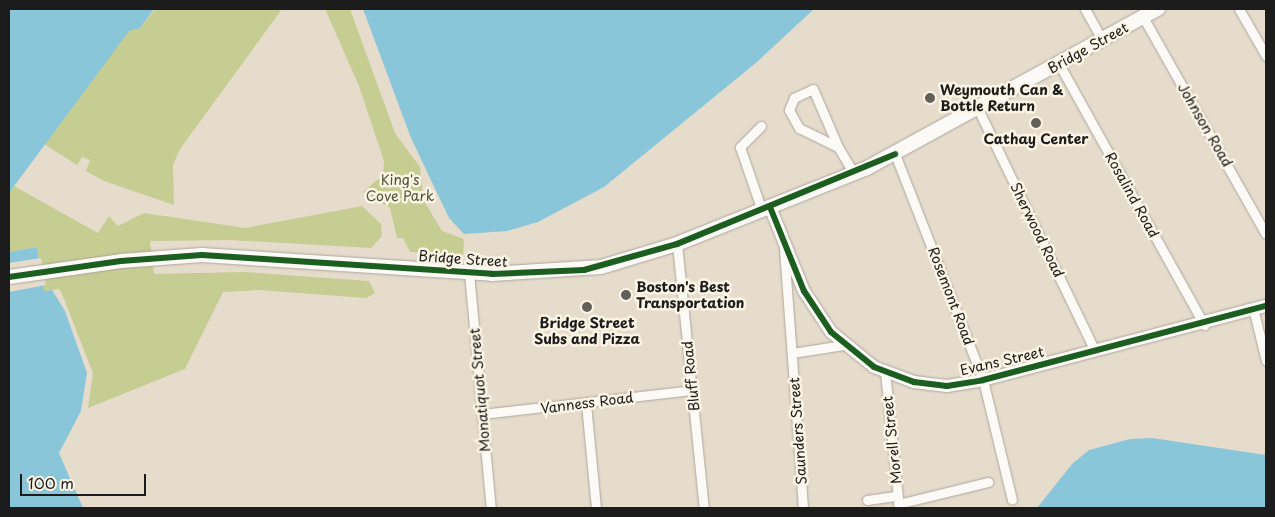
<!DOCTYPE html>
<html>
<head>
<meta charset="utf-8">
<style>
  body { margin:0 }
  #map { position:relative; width:1275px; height:517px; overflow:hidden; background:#e6dccc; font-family:"Playpen Sans",sans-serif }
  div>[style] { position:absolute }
  .green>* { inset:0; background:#c6cd93 }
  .water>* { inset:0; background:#89c6d9 }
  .pier>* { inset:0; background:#e6dccc }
  .roads { filter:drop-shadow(0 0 1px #ada79d) drop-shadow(0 0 1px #ada79d) }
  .street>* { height:9px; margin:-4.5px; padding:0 4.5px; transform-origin:4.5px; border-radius:4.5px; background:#fbfaf7 }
  .secondary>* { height:12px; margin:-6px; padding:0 6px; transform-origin:6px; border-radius:6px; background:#fbfaf7 }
  .primary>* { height:14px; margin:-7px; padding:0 7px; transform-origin:7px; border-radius:7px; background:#fbfaf7 }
  .cycleway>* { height:6px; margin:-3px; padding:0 3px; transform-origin:3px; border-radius:3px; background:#1b5e20 }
  .dots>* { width:14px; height:14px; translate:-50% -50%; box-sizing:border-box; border:2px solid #fcf5e5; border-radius:50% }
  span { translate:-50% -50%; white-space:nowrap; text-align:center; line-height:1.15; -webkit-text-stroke:5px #fcf5e5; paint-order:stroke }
  .street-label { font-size:14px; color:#1c1c1c }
  .poi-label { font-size:14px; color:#1c1c1c; font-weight:700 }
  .left { translate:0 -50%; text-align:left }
  .park-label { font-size:14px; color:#4e5636 }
  .frame { position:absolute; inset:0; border:10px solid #1c1c1c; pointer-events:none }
  .scale { position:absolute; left:20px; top:474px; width:126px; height:22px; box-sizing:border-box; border:2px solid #1c1c1c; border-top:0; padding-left:6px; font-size:15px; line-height:18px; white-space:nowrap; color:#1c1c1c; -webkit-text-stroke:4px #fcf5e5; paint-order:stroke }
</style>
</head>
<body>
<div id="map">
  <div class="green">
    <i style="clip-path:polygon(155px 9px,282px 9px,180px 149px,173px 165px,174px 205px,104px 181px,86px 171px,90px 160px,82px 157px,77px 165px,44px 144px,129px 30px,140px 28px)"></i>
    <i style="clip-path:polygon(325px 9px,350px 9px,395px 133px,420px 167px,423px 199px,442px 231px,464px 239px,463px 255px,410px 252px,403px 238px,397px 238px,390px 208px,363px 192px,383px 175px,384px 161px,359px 86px)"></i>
    <i style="clip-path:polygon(14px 186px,98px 233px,109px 216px,118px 226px,144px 213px,245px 228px,362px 206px,381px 224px,382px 236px,371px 248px,230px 240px,150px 241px,154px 274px,244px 272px,369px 281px,375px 293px,366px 298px,259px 290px,223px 292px,185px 369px,88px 408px,93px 373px,62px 294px,59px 289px,44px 291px,37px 247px,9px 252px,9px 193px)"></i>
  </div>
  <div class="water">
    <i style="clip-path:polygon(9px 9px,154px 9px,140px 28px,129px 31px,9px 193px)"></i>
    <i style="clip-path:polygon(363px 9px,814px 9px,757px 62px,604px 187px,538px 222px,507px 231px,464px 234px,449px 218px,411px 138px)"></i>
    <i style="clip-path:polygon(37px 247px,44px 291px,52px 290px,65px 311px,87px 373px,81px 411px,59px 453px,83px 508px,9px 508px,9px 252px)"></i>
    <i style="clip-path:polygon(1152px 438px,1266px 455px,1266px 508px,1037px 508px,1072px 464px,1089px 450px,1130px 439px)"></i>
  </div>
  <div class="pier">
    <i style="clip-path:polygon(41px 258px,46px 285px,9px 292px,9px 263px)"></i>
  </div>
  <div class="roads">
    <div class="street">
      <i style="left:1085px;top:9px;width:35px;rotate:61deg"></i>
      <i style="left:1239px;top:9px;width:54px;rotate:60.1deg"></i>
      <i style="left:1143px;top:17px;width:249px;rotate:60.5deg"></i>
      <i style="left:1059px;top:64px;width:299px;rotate:60.9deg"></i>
      <i style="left:978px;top:109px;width:269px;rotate:64.2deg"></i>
      <i style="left:761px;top:126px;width:30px;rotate:135deg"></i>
      <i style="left:740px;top:147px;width:68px;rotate:71deg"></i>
      <i style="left:838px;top:147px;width:63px;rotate:-113.3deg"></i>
      <i style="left:813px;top:89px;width:21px;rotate:155deg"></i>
      <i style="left:794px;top:98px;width:13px;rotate:113deg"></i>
      <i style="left:789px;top:110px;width:21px;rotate:61deg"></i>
      <i style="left:799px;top:128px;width:43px;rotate:26deg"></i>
      <i style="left:838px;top:147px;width:31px;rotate:59deg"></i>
      <i style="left:895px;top:154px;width:243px;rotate:68.7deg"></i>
      <i style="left:983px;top:380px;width:123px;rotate:76.4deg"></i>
      <i style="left:677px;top:244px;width:265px;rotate:84.2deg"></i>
      <i style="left:784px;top:249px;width:260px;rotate:85.8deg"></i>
      <i style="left:469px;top:273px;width:236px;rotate:84.7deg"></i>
      <i style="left:1254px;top:312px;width:50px;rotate:76.2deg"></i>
      <i style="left:792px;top:353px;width:52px;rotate:-8.9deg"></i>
      <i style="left:885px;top:372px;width:137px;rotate:84.1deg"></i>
      <i style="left:586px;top:404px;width:104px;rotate:84.5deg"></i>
      <i style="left:482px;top:414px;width:211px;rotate:-6.5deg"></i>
      <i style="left:867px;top:500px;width:30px;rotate:-8deg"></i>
      <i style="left:898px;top:504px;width:93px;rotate:-13.7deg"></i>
    </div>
    <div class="secondary">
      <i style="left:770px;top:207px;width:91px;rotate:68deg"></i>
      <i style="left:804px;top:291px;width:49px;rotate:56.6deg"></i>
      <i style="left:831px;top:332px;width:55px;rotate:39.1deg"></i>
      <i style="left:874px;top:367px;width:43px;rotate:20.6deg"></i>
      <i style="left:914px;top:382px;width:33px;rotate:7deg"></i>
      <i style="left:947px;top:386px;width:36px;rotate:-9deg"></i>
      <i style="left:983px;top:380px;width:293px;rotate:-14.7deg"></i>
    </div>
    <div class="primary">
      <i style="left:9px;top:277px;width:113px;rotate:-8.1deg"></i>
      <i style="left:121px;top:261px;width:81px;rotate:-4.2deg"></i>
      <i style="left:202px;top:255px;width:291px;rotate:3.7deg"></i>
      <i style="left:492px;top:274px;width:109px;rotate:-3.7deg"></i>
      <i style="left:601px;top:267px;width:79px;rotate:-16.8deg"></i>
      <i style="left:677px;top:244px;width:205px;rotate:-21.8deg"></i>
      <i style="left:867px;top:168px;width:332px;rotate:-28.7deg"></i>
    </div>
  </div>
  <div class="cycleway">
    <i style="left:770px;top:207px;width:91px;rotate:68deg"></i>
    <i style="left:804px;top:291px;width:49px;rotate:56.6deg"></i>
    <i style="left:831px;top:332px;width:55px;rotate:39.1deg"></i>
    <i style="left:874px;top:367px;width:43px;rotate:20.6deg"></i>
    <i style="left:914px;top:382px;width:33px;rotate:7deg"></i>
    <i style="left:947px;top:386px;width:36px;rotate:-9deg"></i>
    <i style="left:983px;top:380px;width:293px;rotate:-14.7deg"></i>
    <i style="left:9px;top:277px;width:113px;rotate:-8.1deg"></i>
    <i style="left:121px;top:261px;width:81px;rotate:-4.2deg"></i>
    <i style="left:202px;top:255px;width:291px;rotate:3.7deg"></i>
    <i style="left:492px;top:274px;width:92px;rotate:-2.5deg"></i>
    <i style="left:584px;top:270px;width:97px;rotate:-15.6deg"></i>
    <i style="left:677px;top:244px;width:236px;rotate:-22.4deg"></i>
  </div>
  <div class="dots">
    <i style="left:930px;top:98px;background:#635f5a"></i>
    <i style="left:1036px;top:123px;background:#635f5a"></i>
    <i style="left:626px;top:295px;background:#635f5a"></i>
    <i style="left:587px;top:307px;background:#635f5a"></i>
  </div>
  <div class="street-label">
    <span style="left:1088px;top:48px;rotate:-29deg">Bridge Street</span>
    <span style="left:1205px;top:125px;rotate:60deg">Johnson Road</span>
    <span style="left:1132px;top:195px;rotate:61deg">Rosalind Road</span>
    <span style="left:1037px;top:230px;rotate:64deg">Sherwood Road</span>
    <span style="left:463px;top:259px;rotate:4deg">Bridge Street</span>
    <span style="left:951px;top:296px;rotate:69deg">Rosemont Road</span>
    <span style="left:1002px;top:361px;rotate:-13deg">Evans Street</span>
    <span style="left:691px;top:376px;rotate:-96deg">Bluff Road</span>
    <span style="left:480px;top:390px;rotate:-95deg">Monatiquot Street</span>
    <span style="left:587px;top:403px;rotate:-7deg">Vanness Road</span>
    <span style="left:798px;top:431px;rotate:-94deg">Saunders Street</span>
    <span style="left:892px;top:440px;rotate:-96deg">Morell Street</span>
  </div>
  <div class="poi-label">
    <span class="left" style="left:940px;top:98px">Weymouth Can &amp;<br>Bottle Return</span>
    <span style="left:1036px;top:139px">Cathay Center</span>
    <span class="left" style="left:636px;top:295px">Boston's Best<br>Transportation</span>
    <span style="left:587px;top:331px">Bridge Street<br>Subs and Pizza</span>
  </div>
  <div class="park-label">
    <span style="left:400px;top:188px">King's<br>Cove Park</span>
  </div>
  <div class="frame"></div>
  <div class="scale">100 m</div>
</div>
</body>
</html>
